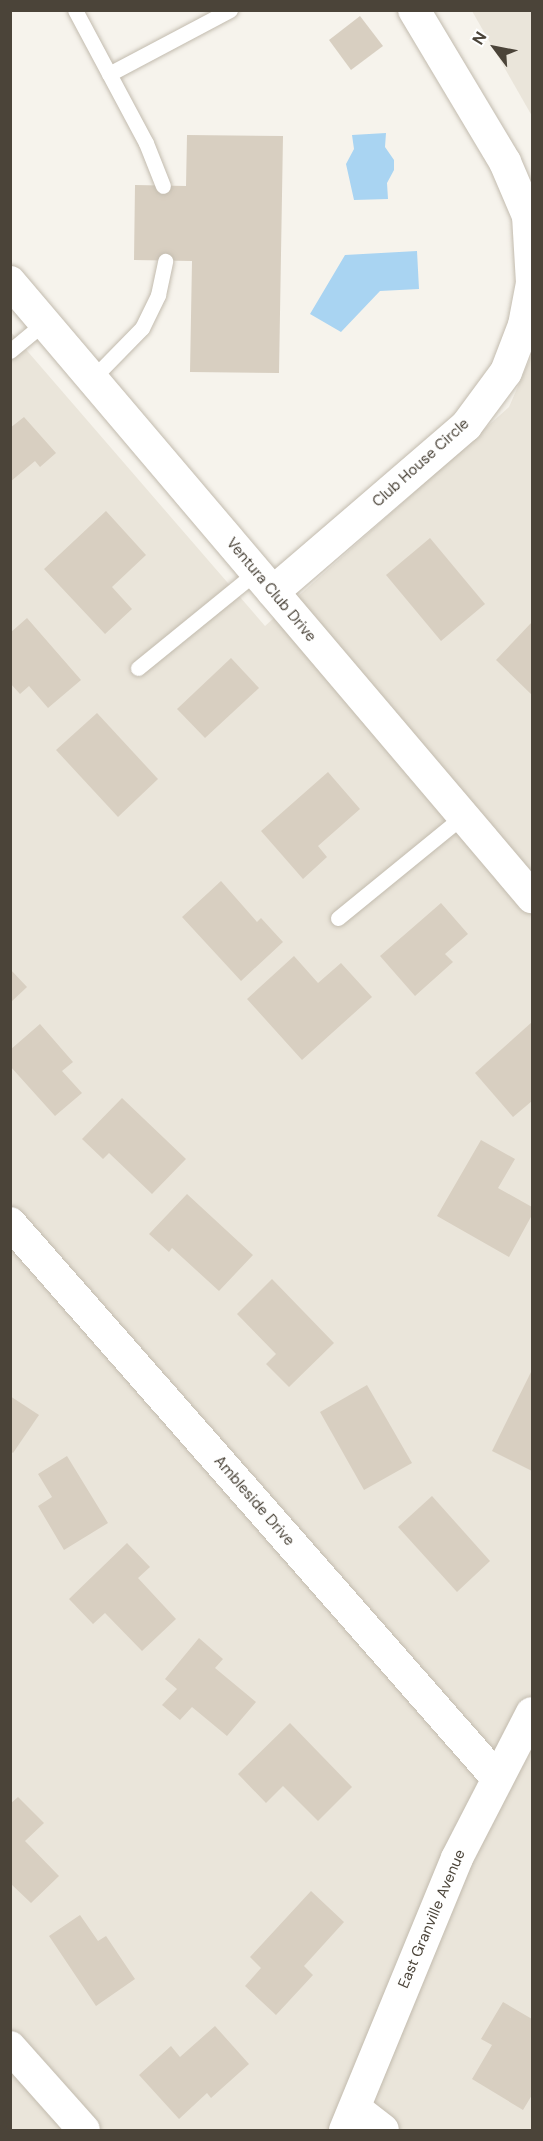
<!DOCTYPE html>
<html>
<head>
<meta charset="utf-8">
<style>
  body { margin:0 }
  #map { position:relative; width:543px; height:2141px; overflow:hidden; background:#f6f3ec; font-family:"DM Sans",sans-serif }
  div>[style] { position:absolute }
  .residential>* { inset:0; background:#eae5da }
  .water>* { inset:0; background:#a9d4f2 }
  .building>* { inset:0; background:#d8cfc1 }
  .roads { filter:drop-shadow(0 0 2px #c2bbae) drop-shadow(0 0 2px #c2bbae) }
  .service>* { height:15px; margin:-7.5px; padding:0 7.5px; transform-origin:7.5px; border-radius:7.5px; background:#fff }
  .minor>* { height:32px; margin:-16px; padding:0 16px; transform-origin:16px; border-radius:16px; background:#fff }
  span { translate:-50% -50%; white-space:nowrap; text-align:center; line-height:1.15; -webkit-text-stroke:5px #fff; paint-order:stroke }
  .street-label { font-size:15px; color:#4b4439 }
  .frame { position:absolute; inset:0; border:12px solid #4b4439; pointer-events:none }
  .north { position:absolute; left:465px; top:18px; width:60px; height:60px; -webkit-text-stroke:4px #fff; paint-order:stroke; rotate:302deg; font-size:16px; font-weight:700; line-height:24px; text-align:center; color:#4b4439 }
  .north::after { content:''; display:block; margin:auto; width:21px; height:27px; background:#4b4439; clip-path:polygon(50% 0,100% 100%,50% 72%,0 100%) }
</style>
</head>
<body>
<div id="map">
  <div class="residential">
    <i style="clip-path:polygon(472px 11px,532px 11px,532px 116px)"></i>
    <i style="clip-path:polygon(10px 331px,265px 626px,509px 407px,532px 354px,532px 2130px,11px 2130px)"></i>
  </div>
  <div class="water">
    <i style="clip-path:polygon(386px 133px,385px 147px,394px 160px,394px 170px,387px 183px,388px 199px,354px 200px,346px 164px,354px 149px,352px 135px)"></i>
    <i style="clip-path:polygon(417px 251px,419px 289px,380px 291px,341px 332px,310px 314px,345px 255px)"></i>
  </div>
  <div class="building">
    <i style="clip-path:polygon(360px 16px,383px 46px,351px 70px,329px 40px)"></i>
    <i style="clip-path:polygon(187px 135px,283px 136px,279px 373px,190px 372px,192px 261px,134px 260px,135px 185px,186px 186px)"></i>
    <i style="clip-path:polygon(24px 417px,56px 453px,40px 467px,35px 461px,10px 482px,10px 428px)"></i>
    <i style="clip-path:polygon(106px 511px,146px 555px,112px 587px,132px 609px,105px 634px,44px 569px)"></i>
    <i style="clip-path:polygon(430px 538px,485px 604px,441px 641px,386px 575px)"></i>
    <i style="clip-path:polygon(27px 618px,81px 680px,48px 708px,29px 686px,20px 694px,10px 683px,10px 633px)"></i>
    <i style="clip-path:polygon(532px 622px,532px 695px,496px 660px)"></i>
    <i style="clip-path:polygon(231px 658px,259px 688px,205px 738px,177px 709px)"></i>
    <i style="clip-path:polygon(97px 713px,158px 779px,118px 817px,56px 750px)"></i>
    <i style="clip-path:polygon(328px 772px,360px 809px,318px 846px,327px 857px,303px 879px,261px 831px)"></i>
    <i style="clip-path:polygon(221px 881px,257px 922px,261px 918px,283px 942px,241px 981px,182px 917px)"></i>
    <i style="clip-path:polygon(441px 903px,468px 934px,445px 954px,453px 962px,415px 996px,380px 956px)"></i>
    <i style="clip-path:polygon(294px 956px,318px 983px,341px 963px,372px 997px,302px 1060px,247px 999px)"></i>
    <i style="clip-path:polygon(10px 969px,27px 987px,10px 1003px)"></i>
    <i style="clip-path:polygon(532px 1022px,532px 1101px,513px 1117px,475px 1073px)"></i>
    <i style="clip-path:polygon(40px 1024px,73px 1062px,62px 1071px,82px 1093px,55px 1116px,10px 1066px,10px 1050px)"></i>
    <i style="clip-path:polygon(122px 1098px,186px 1159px,152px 1194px,109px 1153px,103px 1159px,82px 1139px)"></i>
    <i style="clip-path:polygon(481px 1140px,515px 1159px,498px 1188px,532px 1207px,532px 1215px,509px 1257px,437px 1216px)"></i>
    <i style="clip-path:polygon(187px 1194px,253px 1255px,219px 1291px,172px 1248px,169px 1252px,149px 1234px)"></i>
    <i style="clip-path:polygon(272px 1279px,334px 1343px,289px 1387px,266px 1364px,276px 1354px,237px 1314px)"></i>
    <i style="clip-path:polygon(532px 1370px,532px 1471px,492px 1451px)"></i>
    <i style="clip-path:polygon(367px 1385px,412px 1463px,364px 1490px,320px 1412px)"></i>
    <i style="clip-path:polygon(10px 1396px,39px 1415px,13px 1453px,10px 1451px)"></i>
    <i style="clip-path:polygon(67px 1456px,108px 1523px,64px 1550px,38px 1506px,52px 1497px,38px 1474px)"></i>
    <i style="clip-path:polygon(432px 1496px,490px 1561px,457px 1592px,398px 1527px)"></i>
    <i style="clip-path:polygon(127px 1543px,150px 1567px,138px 1578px,176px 1619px,142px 1651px,105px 1613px,93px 1624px,69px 1599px)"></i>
    <i style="clip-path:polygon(199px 1638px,223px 1659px,215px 1668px,256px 1702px,227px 1736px,192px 1707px,180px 1720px,162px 1705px,177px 1689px,165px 1679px)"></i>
    <i style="clip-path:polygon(290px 1723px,352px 1787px,318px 1821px,283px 1786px,266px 1803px,238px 1774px)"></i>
    <i style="clip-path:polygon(18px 1797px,44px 1823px,25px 1841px,59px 1876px,31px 1903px,10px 1883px,10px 1804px)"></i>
    <i style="clip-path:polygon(311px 1891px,344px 1922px,304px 1966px,313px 1975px,276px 2015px,245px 1986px,261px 1968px,250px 1957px)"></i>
    <i style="clip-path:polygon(80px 1915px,98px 1941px,106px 1936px,135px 1979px,96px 2006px,49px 1936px)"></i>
    <i style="clip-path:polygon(503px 2002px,532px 2019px,532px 2095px,523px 2110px,472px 2079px,492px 2045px,481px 2039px)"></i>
    <i style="clip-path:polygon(215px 2026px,249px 2064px,211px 2098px,207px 2093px,179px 2119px,139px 2075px,171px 2046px,180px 2057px)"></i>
  </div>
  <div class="roads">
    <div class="service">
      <i style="left:75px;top:10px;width:151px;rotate:61.9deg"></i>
      <i style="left:146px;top:143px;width:46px;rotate:68.4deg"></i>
      <i style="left:109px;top:74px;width:137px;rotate:-27.9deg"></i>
      <i style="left:10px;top:351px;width:45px;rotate:-39.6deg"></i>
      <i style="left:92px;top:379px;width:71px;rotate:-45.6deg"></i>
      <i style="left:142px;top:328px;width:37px;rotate:-64deg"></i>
      <i style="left:158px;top:295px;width:35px;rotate:-78deg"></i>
      <i style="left:138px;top:668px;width:152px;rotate:-39.1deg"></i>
      <i style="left:338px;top:918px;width:161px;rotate:-39.2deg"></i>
    </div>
    <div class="minor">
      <i style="left:10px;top:282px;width:807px;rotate:49.68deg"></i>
      <i style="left:273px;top:592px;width:255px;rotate:-40.7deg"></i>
      <i style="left:466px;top:426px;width:67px;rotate:-53.5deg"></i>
      <i style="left:506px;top:372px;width:50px;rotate:-69deg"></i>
      <i style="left:524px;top:325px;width:43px;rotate:-79.2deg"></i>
      <i style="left:532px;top:283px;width:67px;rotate:-93.4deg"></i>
      <i style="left:528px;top:216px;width:59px;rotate:-113.1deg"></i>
      <i style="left:505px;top:162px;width:177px;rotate:-120.9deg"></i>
      <i style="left:10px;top:1223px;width:738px;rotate:48.73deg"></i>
      <i style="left:10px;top:2047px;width:111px;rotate:48.3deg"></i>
      <i style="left:356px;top:2109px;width:34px;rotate:38deg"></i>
      <i style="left:345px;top:2130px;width:294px;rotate:-67.6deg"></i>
      <i style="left:457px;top:1858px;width:163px;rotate:-62.7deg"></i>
    </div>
  </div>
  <div class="street-label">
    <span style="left:421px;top:463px;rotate:-42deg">Club House Circle</span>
    <span style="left:271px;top:590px;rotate:50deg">Ventura Club Drive</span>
    <span style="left:254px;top:1501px;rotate:49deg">Ambleside Drive</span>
    <span style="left:432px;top:1919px;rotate:-67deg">East Granville Avenue</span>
  </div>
  <div class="frame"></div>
  <div class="north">N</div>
</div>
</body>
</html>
